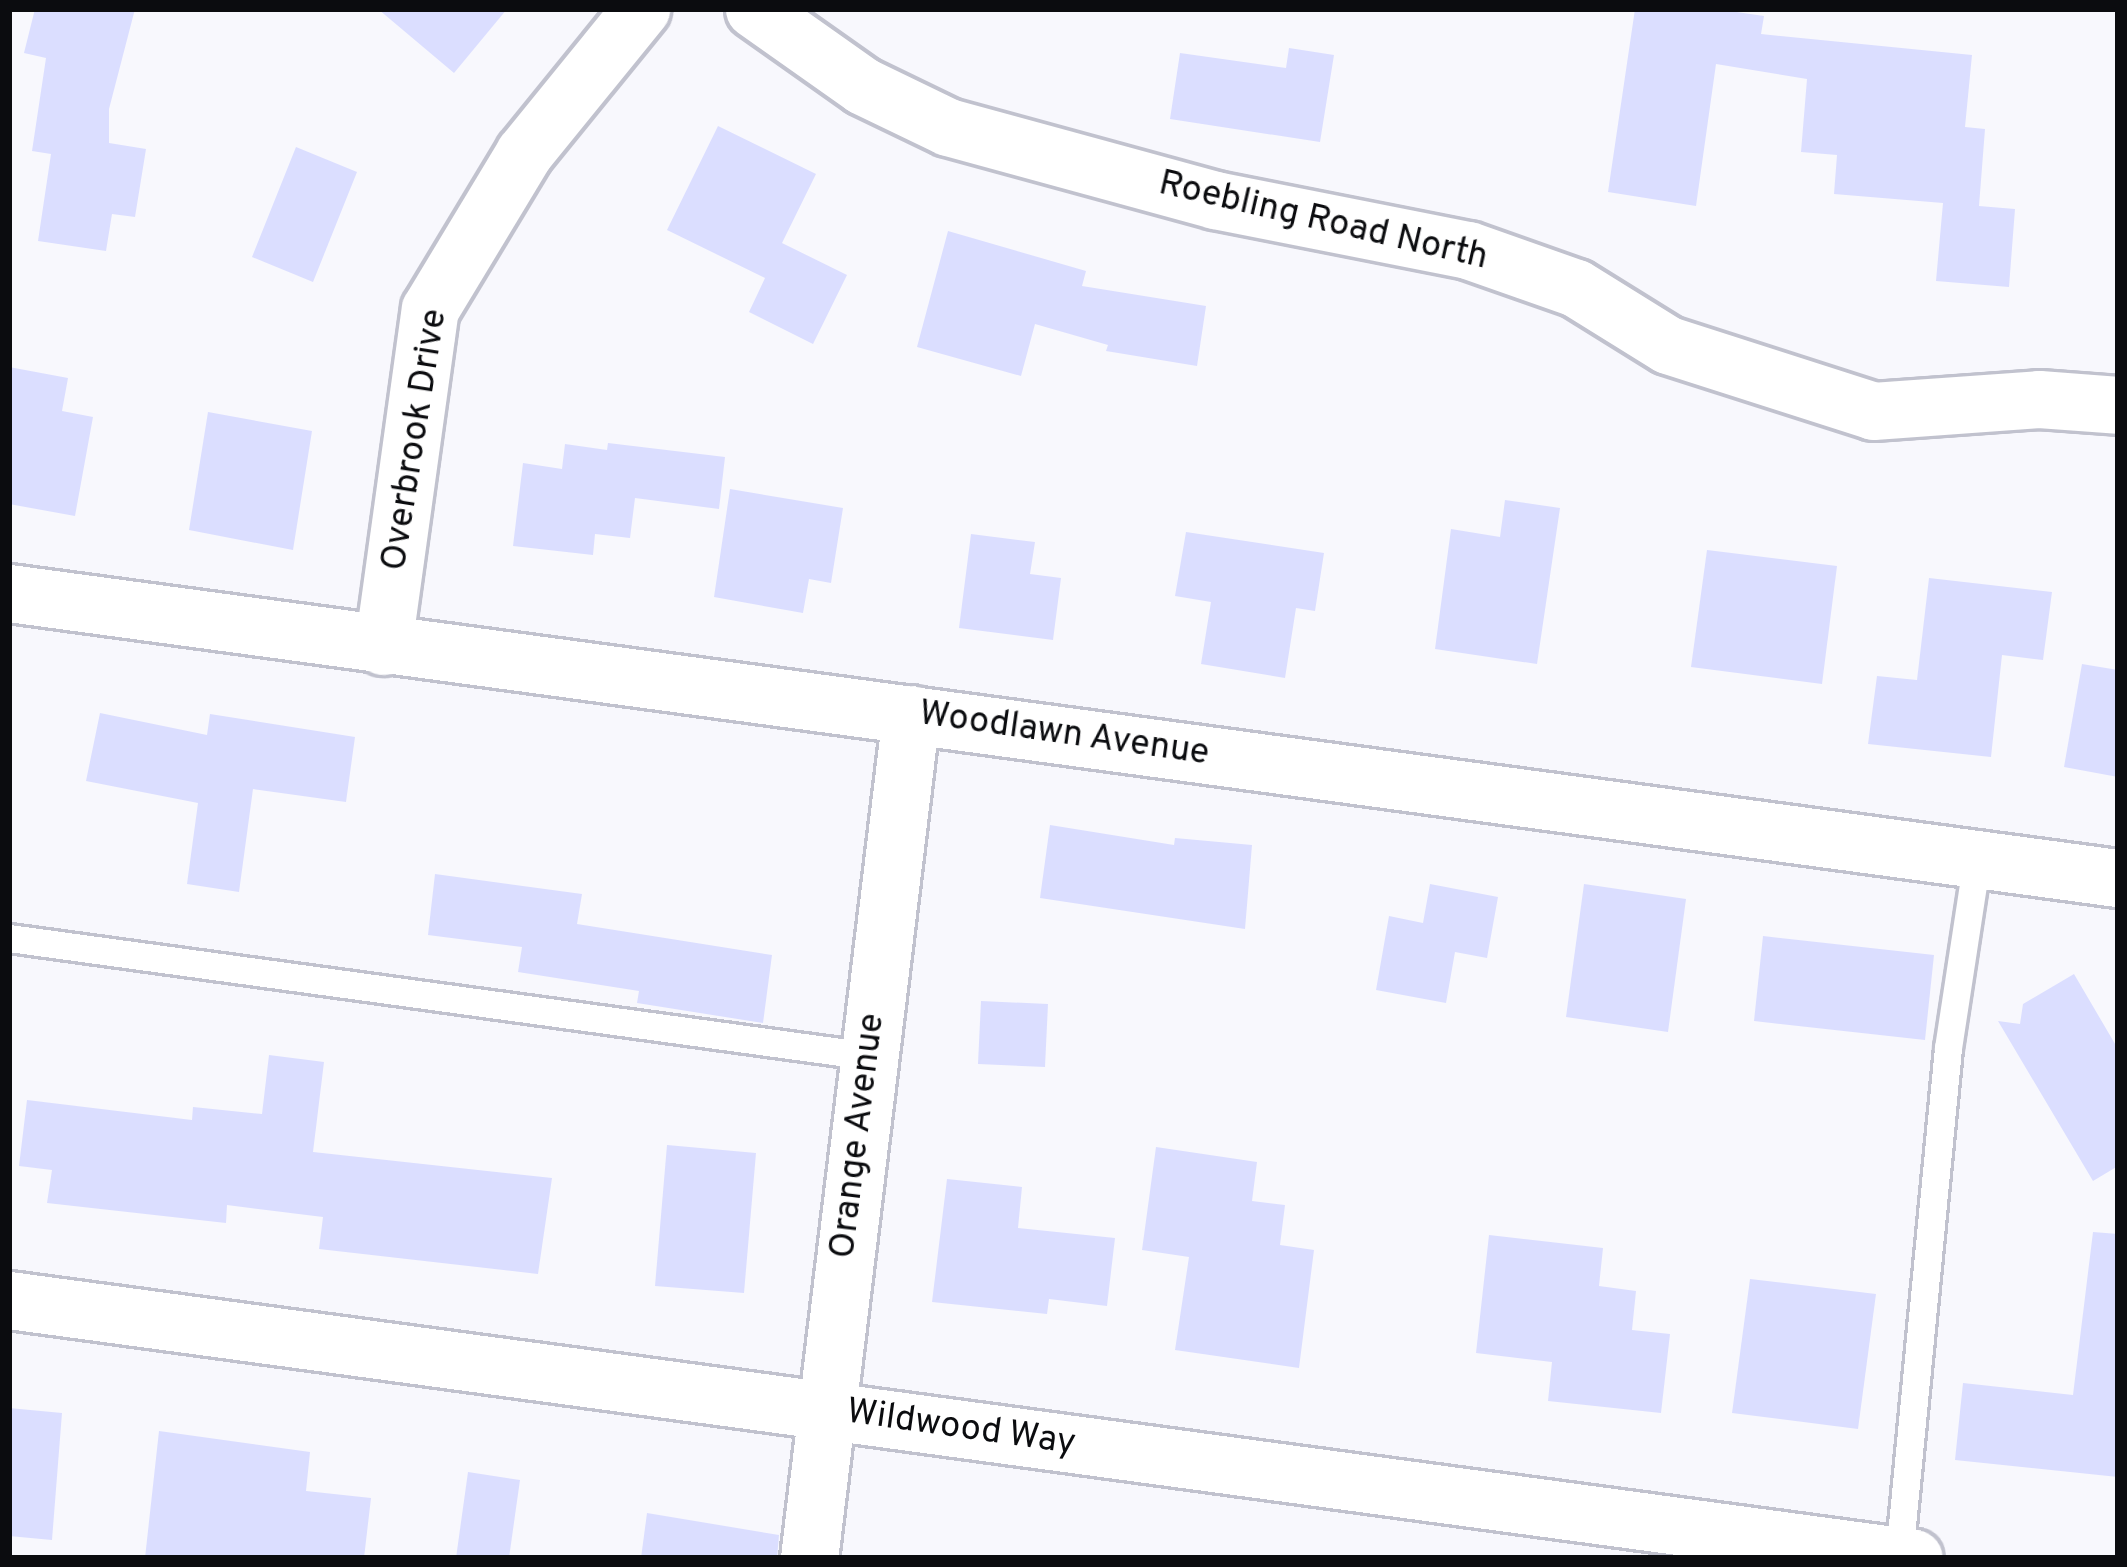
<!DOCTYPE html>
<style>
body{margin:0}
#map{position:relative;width:2127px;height:1567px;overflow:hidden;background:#f8f8fd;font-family:Overpass,sans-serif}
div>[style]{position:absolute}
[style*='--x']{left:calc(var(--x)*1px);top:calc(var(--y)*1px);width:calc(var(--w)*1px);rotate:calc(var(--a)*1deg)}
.building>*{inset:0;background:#dbdeff}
.roads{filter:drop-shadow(3px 0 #c1c2ce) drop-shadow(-3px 0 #c1c2ce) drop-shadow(0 3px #c1c2ce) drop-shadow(0 -3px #c1c2ce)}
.service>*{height:27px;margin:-13.5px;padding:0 13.5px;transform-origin:13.5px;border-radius:13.5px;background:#fff}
.minor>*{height:57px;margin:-28.5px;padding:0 28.5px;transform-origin:28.5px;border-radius:28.5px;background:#fff}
span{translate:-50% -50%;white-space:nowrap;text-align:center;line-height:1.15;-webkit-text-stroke:12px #fff;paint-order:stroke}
.street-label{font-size:36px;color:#0b0c0f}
.frame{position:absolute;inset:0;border:12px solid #0b0c0f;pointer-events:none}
</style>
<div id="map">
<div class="building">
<div style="clip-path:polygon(35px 9px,135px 9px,109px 109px,109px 143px,146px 149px,135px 217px,112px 214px,106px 251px,38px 241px,51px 154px,32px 151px,46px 58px,24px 53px)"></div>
<div style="clip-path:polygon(378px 9px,507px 9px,454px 73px)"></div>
<div style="clip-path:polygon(1635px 9px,1716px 9px,1764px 16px,1761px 34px,1972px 55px,1965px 127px,1985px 129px,1979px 206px,2015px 209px,2009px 287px,1936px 281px,1943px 203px,1834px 194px,1837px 155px,1801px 152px,1807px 79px,1716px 64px,1696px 206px,1608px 192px)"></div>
<div style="clip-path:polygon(1289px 48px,1334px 55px,1320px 142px,1170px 119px,1180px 53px,1286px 68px)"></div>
<div style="clip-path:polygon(718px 126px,816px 174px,782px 243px,847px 275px,813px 344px,749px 312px,765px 278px,667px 230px)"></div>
<div style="clip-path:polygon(296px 147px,357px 172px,313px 282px,252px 257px)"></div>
<div style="clip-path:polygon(948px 231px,1086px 271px,1082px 286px,1206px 306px,1197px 366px,1106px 351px,1108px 345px,1035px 324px,1021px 376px,917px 347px)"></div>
<div style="clip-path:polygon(9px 367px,68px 378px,62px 411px,93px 417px,75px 516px,9px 504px)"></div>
<div style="clip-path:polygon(208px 412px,312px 431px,293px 550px,189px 530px)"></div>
<div style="clip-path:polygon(608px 443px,725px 457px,719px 509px,635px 498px,630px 538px,595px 534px,593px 555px,513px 546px,523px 463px,562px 469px,565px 444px,607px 450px)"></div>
<div style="clip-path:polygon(730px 489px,843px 508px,831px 583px,809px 579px,803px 613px,714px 597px)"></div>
<div style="clip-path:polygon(1505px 500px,1560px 508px,1537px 664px,1435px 649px,1451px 529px,1500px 537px)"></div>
<div style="clip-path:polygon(1186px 532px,1324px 553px,1315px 611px,1296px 608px,1285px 678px,1201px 664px,1211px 602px,1175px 596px)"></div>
<div style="clip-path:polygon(971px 534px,1035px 542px,1030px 574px,1061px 578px,1053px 640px,959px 628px)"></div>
<div style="clip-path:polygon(1707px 550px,1837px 566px,1822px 684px,1691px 667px)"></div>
<div style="clip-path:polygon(1929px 578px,2052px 592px,2043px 660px,2002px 655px,1991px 757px,1868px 744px,1877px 676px,1917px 680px)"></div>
<div style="clip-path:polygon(2082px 664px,2118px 670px,2118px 777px,2064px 767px)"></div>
<div style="clip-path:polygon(100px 713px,207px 735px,210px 714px,355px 737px,346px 802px,253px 789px,239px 892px,187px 884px,198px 803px,86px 781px)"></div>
<div style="clip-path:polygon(1050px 825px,1174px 845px,1175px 838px,1252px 845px,1245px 929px,1040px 898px)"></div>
<div style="clip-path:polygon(435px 874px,582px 894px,577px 924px,772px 955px,763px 1023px,637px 1003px,639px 991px,518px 972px,522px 947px,428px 935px)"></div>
<div style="clip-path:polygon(1430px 884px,1498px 897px,1487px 958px,1455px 952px,1446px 1003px,1376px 990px,1389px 916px,1423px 923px)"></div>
<div style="clip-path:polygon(1584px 884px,1686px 899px,1668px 1032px,1566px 1017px)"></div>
<div style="clip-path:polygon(1763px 936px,1934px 955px,1925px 1040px,1754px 1021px)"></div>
<div style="clip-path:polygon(2074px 974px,2118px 1049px,2118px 1166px,2093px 1181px,1998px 1021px,2020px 1024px,2023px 1004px)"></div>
<div style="clip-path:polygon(981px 1001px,1048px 1004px,1045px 1067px,978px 1064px)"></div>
<div style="clip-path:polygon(269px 1055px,324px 1062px,313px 1152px,552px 1178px,538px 1274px,319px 1249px,323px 1217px,227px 1205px,226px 1223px,47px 1203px,52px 1170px,19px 1166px,27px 1100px,192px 1120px,193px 1107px,262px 1114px)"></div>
<div style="clip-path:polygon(667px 1145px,756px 1153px,744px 1293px,655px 1286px)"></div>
<div style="clip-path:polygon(1156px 1147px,1257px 1162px,1252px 1201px,1285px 1205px,1280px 1245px,1314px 1250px,1299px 1368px,1175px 1350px,1189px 1257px,1142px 1250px)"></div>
<div style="clip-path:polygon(947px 1179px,1022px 1187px,1018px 1228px,1115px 1238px,1107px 1306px,1049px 1299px,1047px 1314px,932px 1302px)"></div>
<div style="clip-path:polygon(2093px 1232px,2118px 1234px,2118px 1477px,1955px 1460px,1963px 1383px,2073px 1395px)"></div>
<div style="clip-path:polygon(1489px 1235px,1603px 1248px,1599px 1286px,1636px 1291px,1632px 1330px,1670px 1334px,1661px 1413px,1548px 1401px,1552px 1362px,1476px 1353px)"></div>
<div style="clip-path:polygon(1750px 1279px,1876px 1294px,1858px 1429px,1732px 1413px)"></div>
<div style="clip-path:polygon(9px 1408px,62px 1413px,52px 1540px,9px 1536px)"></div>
<div style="clip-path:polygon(159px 1431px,310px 1452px,306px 1491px,371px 1498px,364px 1558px,145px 1558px)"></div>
<div style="clip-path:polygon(468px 1472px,520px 1480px,509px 1558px,456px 1558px)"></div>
<div style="clip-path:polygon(647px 1513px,779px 1535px,777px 1558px,641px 1558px)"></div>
</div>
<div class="roads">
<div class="service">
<div style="--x:9;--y:938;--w:868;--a:7.81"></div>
<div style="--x:1899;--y:1556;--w:510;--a:-84.49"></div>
<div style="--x:1948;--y:1048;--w:191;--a:-81.3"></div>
</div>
<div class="minor">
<div style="--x:754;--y:9;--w:133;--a:35.2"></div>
<div style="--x:863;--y:86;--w:94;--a:25.8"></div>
<div style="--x:948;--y:127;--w:277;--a:15.3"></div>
<div style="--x:1215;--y:200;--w:258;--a:11.2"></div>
<div style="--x:1468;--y:250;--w:114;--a:19.4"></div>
<div style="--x:1576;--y:288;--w:108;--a:31.8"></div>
<div style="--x:1668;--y:345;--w:215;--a:17.8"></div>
<div style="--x:1873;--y:411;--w:166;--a:-4.1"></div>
<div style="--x:2039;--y:399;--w:79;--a:4.3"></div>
<div style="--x:9;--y:593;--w:2128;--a:7.7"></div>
<div style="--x:383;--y:646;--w:340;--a:-82.1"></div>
<div style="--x:430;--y:309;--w:182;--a:-58.9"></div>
<div style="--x:524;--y:153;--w:186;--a:-50.9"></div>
<div style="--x:9;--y:1300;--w:1922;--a:7.71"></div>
<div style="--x:809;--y:1558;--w:850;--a:-83.11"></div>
</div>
</div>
<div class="street-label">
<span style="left:1323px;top:222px;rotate:13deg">Roebling Road North</span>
<span style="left:416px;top:440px;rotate:-81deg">Overbrook Drive</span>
<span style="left:1064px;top:735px;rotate:8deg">Woodlawn Avenue</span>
<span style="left:859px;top:1136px;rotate:-83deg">Orange Avenue</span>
<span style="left:961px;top:1429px;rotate:8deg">Wildwood Way</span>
</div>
<div class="frame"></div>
</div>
